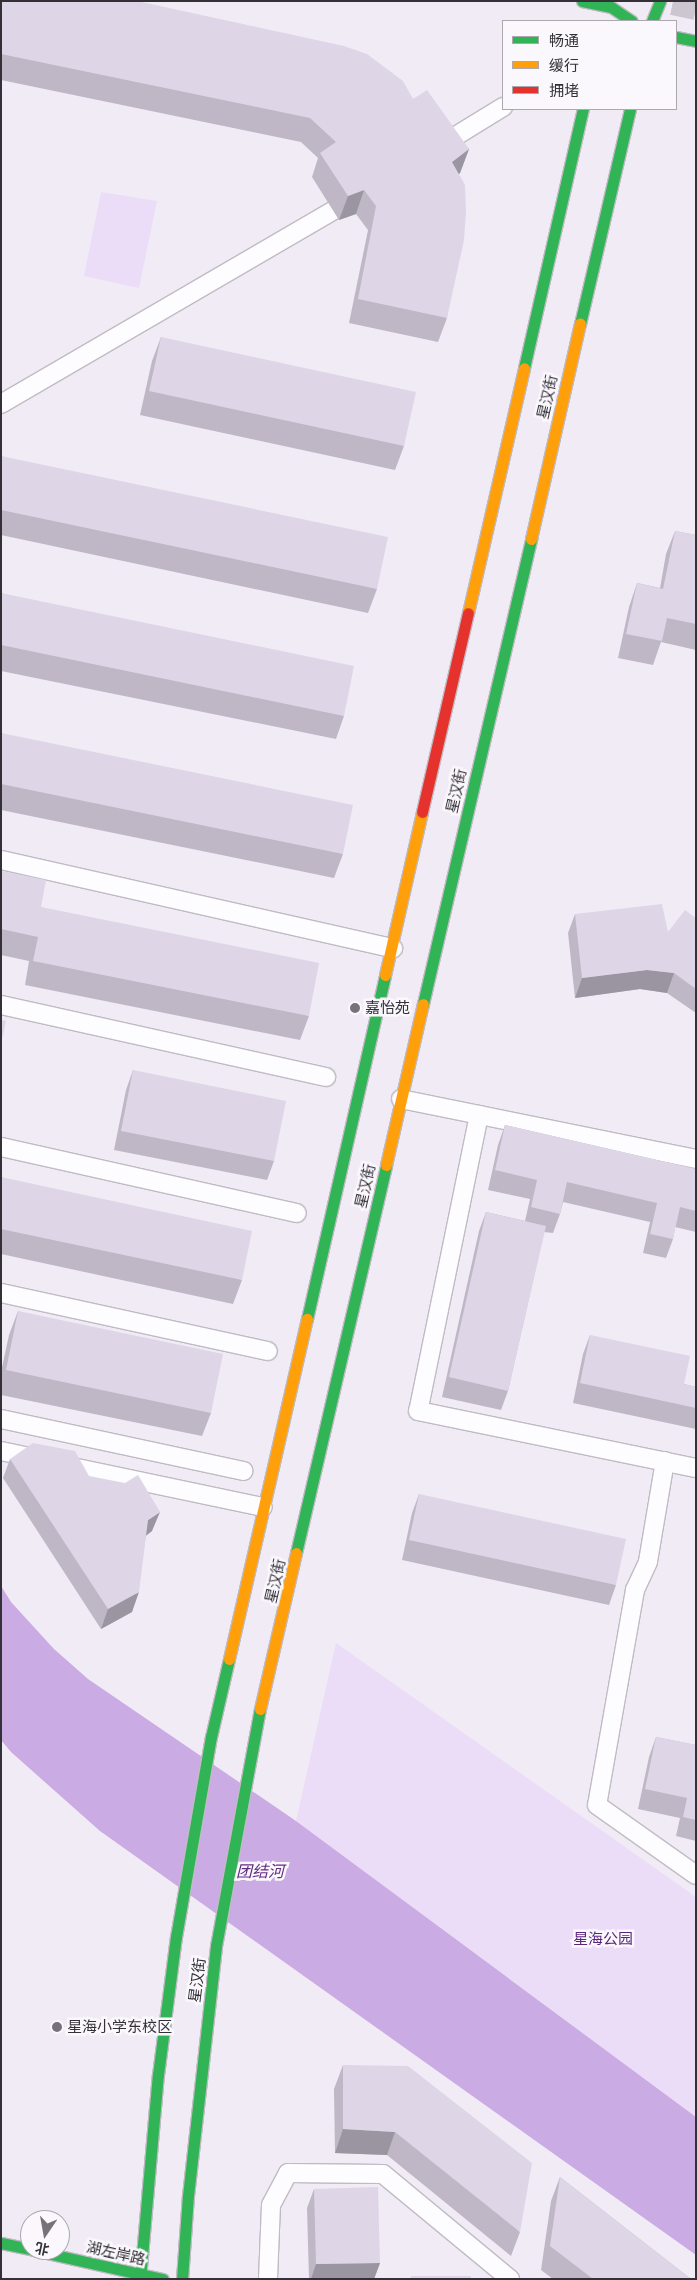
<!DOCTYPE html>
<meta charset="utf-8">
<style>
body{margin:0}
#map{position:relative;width:697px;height:2280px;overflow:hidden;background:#f1ebf6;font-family:"Exo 2","Noto Sans SC",sans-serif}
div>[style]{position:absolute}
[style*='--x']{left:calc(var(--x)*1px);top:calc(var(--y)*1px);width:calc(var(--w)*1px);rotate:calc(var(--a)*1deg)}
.green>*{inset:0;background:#ebddf7}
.water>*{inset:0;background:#cbabe3}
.primary-tunnel>*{height:28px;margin-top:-14px;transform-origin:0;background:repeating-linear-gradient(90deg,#cbc6d0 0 28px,transparent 0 42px)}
.roads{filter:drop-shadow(1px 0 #c0bbc3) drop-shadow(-1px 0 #c0bbc3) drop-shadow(0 1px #c0bbc3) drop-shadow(0 -1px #c0bbc3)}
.lane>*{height:18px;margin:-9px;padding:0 9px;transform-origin:9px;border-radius:9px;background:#fdfcfe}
.fast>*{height:11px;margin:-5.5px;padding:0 5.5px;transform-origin:5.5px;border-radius:5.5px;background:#30b455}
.slow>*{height:11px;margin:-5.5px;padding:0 5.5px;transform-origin:5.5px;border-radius:5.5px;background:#ff9f0a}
.jam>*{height:11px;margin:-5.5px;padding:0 5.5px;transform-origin:5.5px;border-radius:5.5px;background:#e5322d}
.wall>*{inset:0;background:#bfb7c6}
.shaded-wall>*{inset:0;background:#9b95a1}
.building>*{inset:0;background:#ded5e6}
.dots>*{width:14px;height:14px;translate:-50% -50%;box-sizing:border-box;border:2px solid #faf8fc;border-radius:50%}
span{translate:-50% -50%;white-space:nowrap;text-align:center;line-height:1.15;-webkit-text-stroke:5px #faf8fc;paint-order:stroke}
.street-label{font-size:15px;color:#343038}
.poi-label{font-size:15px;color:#343038}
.left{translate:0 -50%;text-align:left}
.park-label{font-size:15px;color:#5c257d}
.water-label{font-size:16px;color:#622c84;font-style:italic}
.frame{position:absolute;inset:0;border:2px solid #343038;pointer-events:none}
.legend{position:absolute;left:502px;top:20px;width:175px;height:90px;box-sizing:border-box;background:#faf8fc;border:1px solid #aba8ae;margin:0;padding:6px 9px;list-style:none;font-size:15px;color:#343038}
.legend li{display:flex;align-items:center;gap:10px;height:25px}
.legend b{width:25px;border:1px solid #aba8ae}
.north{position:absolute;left:20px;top:2210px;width:50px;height:50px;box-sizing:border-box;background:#faf8fc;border:1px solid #aba8ae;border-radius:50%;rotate:192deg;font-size:14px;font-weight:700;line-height:20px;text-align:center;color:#343038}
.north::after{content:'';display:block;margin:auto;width:18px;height:22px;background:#76717a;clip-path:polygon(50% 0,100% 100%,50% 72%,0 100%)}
</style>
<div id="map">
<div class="green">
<div style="clip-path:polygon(101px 192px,157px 201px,139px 288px,84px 276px)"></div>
<div style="clip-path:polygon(336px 1643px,696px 1897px,696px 2117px,296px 1821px)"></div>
</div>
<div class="water">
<div style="clip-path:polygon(1px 1586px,11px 1602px,54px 1649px,88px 1679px,296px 1821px,696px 2117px,696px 2255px,100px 1831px,11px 1752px,1px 1740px)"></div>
</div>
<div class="primary-tunnel">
<div style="--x:673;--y:1;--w:24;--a:12"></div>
</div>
<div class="roads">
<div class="lane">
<div style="--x:441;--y:145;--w:73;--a:-31.5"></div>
<div style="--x:1;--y:404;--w:384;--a:-30.2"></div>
<div style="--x:1;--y:860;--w:402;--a:12.7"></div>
<div style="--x:1;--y:1005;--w:333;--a:12.5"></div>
<div style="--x:401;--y:1099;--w:301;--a:11.5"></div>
<div style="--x:479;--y:1115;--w:302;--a:101.6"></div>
<div style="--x:418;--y:1411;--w:284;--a:11.6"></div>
<div style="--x:1;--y:1147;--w:303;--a:12.6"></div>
<div style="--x:1;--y:1293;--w:273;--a:12.3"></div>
<div style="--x:1;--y:1419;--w:248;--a:12.1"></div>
<div style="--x:1;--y:1451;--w:38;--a:12"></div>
<div style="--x:665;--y:1461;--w:102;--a:99.6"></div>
<div style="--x:648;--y:1562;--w:31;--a:115"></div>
<div style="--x:635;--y:1590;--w:218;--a:100"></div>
<div style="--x:597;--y:1805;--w:121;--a:35.3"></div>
<div style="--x:63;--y:1465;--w:204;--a:11.9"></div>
<div style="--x:268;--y:2279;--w:74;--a:-87.7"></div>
<div style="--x:271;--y:2205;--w:36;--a:-62"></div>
<div style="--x:288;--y:2173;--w:95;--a:0.6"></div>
<div style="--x:383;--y:2174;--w:165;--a:39.6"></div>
</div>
<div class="fast">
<div style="--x:582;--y:1;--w:30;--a:12"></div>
<div style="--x:611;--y:7;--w:25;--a:34"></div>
<div style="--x:652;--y:21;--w:22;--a:-68"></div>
<div style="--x:676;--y:37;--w:20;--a:11"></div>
<div style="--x:580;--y:324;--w:221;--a:-76.9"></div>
<div style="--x:524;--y:368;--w:266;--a:-77.2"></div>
<div style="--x:423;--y:1004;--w:477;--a:-76.9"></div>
<div style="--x:307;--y:1319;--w:353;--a:-77.2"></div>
<div style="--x:296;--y:1553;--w:398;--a:-76.9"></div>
<div style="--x:1;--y:2243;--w:30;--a:12"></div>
<div style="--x:33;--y:2250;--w:133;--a:12.6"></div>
<div style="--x:140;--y:2279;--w:205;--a:-85"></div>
<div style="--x:158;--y:2075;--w:139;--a:-82.6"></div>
<div style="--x:176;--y:1937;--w:203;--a:-80.1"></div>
<div style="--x:211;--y:1737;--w:80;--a:-77"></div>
<div style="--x:182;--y:2279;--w:83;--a:-85.9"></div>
<div style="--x:188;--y:2196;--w:252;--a:-83.6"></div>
<div style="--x:216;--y:1946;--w:241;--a:-79.5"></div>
</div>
<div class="slow">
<div style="--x:531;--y:539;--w:221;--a:-77.2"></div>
<div style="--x:468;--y:613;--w:251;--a:-77.1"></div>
<div style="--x:385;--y:975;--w:167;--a:-77.2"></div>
<div style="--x:386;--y:1165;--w:165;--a:-77.1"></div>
<div style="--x:229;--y:1659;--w:349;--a:-77.1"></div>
<div style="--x:260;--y:1709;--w:160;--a:-77"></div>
</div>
<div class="jam">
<div style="--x:422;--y:812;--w:204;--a:-77"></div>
</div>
</div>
<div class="wall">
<div style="clip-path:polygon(1px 1px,413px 99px,469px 149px,460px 173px,459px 174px,447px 318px,438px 342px,349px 323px,368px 230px,356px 214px,339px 220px,312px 177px,318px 158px,301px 142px,1px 80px)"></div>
<div style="clip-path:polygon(161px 337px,404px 446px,395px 470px,140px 415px,152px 361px)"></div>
<div style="clip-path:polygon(1px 456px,377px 589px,368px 613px,1px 535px)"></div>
<div style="clip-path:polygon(675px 531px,696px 535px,696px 650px,661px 642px,653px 665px,618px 658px,629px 607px,637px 583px,660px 588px,666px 554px)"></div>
<div style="clip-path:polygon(1px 593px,344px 716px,336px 739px,1px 671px)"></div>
<div style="clip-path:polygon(1px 733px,343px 854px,334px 878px,1px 810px)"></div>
<div style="clip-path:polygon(1px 871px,41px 907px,309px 1016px,300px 1040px,25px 985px,29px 961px,1px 955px)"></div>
<div style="clip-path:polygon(575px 914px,668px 932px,696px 918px,696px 1013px,667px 993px,640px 989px,575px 998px,568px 933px)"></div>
<div style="clip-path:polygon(133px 1070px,274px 1161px,267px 1180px,114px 1150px,126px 1090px)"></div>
<div style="clip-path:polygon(505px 1125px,696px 1169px,696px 1232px,675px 1227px,673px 1239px,666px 1258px,643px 1253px,650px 1222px,563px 1202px,560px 1214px,553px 1233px,544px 1232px,508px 1391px,501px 1410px,442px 1397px,479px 1231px,486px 1212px,525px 1221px,530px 1199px,488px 1190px,498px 1145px)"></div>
<div style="clip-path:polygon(1px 1177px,242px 1280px,233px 1304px,1px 1254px)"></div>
<div style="clip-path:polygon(18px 1311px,211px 1413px,202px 1436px,1px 1395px,1px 1372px,9px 1335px)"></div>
<div style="clip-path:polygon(590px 1335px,684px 1384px,696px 1387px,696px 1429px,573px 1403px,583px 1354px)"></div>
<div style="clip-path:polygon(10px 1459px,89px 1476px,152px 1531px,146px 1536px,132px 1612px,101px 1629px,3px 1478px)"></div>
<div style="clip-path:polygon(419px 1494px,616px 1585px,609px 1605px,402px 1560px,412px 1513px)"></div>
<div style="clip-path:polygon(656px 1737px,696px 1745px,696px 1841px,676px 1836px,680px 1818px,638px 1809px,649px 1757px)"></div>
<div style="clip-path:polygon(343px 2065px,520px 2232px,511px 2256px,387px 2155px,335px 2153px,334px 2089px)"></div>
<div style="clip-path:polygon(560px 2177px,691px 2279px,553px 2279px,541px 2270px,551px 2201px)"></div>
<div style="clip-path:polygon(314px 2189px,380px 2263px,374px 2279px,309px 2279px,307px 2208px)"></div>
</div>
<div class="shaded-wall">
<div style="clip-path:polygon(469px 149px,460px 173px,444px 186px,452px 162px)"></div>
<div style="clip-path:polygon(364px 190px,356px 214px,339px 220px,348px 196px)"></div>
<div style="clip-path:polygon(647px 970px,674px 973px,667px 993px,640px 989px,575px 998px,582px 978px)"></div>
<div style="clip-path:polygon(160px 1512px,152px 1531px,141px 1539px,148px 1520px)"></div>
<div style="clip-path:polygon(139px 1592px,132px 1612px,101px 1629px,108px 1609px)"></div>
<div style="clip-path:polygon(343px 2129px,395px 2132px,387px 2155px,335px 2153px)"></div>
<div style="clip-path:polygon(380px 2263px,374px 2279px,311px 2279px,316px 2264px)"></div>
</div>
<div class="building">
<div style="clip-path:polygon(1px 1px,137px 1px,344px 46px,367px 54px,403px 81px,413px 99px,427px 90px,469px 149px,452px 162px,465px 185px,466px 212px,464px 240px,447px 318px,358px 299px,376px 206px,364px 190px,348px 196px,320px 153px,336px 142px,310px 118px,1px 54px)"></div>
<div style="clip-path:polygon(161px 337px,416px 392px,404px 446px,149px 391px)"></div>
<div style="clip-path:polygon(1px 456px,388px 537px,377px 589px,1px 510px)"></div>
<div style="clip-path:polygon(675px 531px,696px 535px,696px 624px,667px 618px,662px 641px,626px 634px,637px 583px,663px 589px)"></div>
<div style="clip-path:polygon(1px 593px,354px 666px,344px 716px,1px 645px)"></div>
<div style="clip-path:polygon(1px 733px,353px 805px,343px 854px,1px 784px)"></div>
<div style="clip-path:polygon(1px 871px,46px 880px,41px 907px,319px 963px,309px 1016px,33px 961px,38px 937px,1px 929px)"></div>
<div style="clip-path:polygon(662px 904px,668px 932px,685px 910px,696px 918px,696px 989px,674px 973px,647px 970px,582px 978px,575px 914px)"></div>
<div style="clip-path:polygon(1px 1020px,6px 1021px,1px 1044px)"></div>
<div style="clip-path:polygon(133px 1070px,286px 1101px,274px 1161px,121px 1131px)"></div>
<div style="clip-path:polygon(505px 1125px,696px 1169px,696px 1211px,680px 1207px,673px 1239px,650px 1234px,657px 1203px,567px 1182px,560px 1214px,531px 1207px,537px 1180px,495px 1170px)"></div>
<div style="clip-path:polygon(1px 1177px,252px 1231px,242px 1280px,1px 1229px)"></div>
<div style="clip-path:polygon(486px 1212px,546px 1226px,508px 1391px,449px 1377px)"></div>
<div style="clip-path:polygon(18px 1311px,223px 1354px,211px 1413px,6px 1370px)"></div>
<div style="clip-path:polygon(590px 1335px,690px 1356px,684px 1384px,696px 1387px,696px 1408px,580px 1383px)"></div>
<div style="clip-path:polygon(33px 1443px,75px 1451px,89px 1476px,125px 1483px,138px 1475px,160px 1512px,148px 1520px,139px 1592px,108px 1609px,10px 1459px)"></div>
<div style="clip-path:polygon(419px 1494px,626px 1539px,616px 1585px,409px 1540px)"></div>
<div style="clip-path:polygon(656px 1737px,696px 1745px,696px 1820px,683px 1817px,687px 1798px,645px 1789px)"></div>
<div style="clip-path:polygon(343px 2065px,408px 2066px,532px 2163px,520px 2232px,395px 2132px,343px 2129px)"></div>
<div style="clip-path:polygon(560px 2177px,691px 2279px,593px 2279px,550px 2246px)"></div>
<div style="clip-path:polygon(378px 2187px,380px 2263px,316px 2264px,314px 2189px)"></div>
<div style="clip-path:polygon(411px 2276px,471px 2276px,471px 2279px,411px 2279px)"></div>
</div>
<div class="dots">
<div style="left:355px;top:1008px;background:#76717a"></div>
<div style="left:57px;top:2027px;background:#76717a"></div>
</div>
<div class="street-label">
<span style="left:547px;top:397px;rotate:-77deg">星汉街</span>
<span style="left:456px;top:791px;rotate:-77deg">星汉街</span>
<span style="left:365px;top:1186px;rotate:-77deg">星汉街</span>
<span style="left:275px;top:1581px;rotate:-77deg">星汉街</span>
<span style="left:197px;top:1980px;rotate:-83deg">星汉街</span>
<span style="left:116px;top:2253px;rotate:13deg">湖左岸路</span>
</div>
<div class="poi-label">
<span class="left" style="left:365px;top:1008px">嘉怡苑</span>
<span class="left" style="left:67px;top:2027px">星海小学东校区</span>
</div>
<div class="park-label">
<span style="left:603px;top:1939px">星海公园</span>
</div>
<div class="water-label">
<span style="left:260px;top:1871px">团结河</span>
</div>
<div class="frame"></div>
<ul class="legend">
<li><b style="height:6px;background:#30b455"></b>畅通</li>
<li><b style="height:6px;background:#ff9f0a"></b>缓行</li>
<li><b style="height:6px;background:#e5322d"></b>拥堵</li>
</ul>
<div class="north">北</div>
</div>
